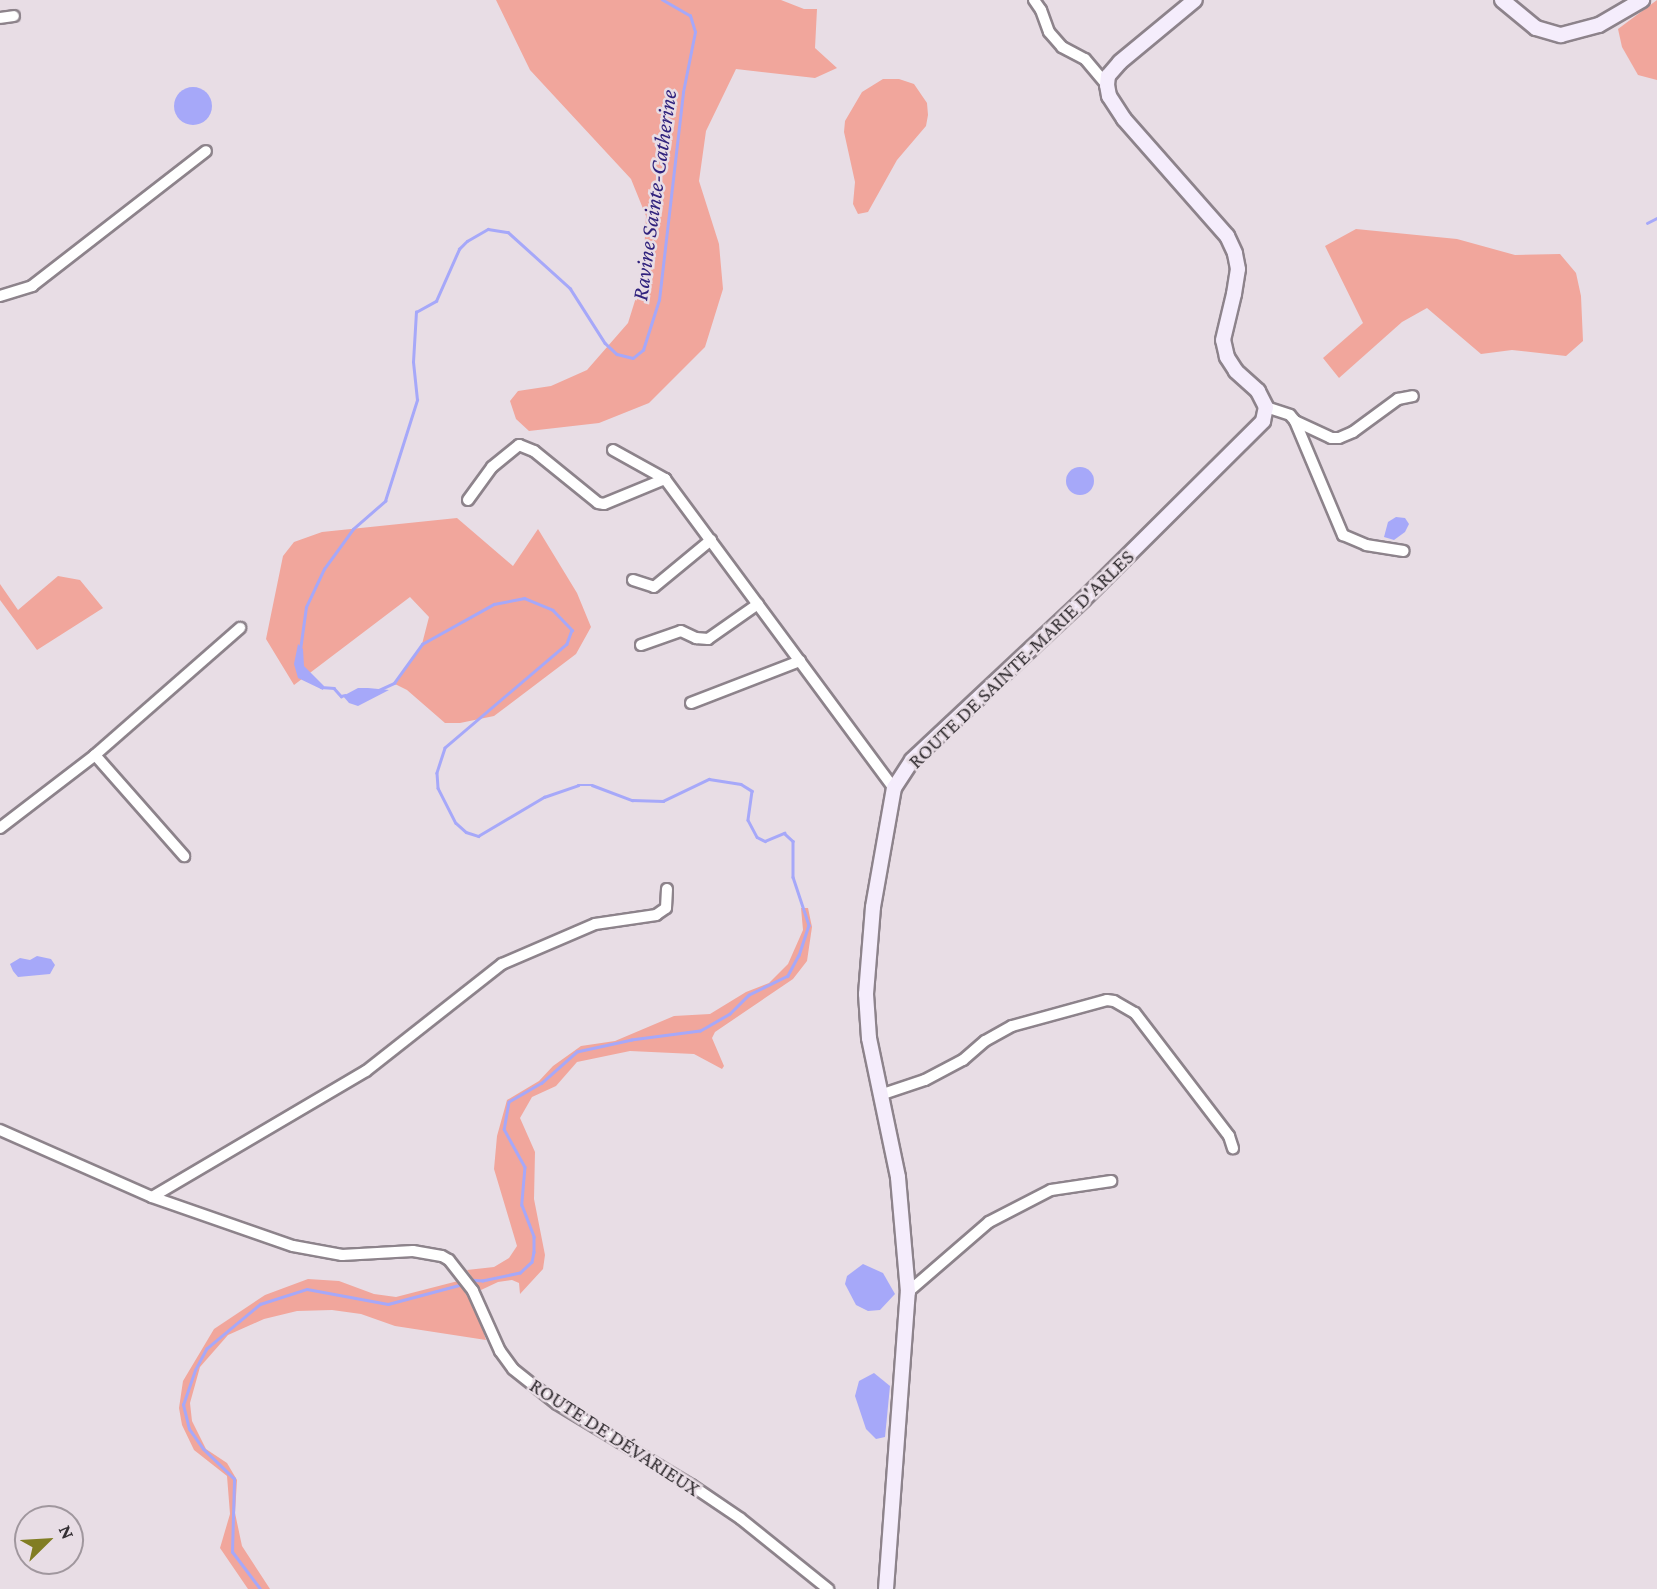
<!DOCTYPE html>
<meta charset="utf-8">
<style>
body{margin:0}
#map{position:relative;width:1657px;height:1589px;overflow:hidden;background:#e8dde5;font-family:"Crimson Pro",serif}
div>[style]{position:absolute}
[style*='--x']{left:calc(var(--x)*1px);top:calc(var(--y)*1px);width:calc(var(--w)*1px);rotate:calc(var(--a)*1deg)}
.green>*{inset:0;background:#f1a69c}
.water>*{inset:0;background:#a6a8f9}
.round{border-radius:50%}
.stream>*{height:2.5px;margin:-1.25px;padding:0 1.25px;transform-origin:1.25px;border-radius:1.25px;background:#a6a8f9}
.roads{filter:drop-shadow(2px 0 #8d838b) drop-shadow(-2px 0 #8d838b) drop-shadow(0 2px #8d838b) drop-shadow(0 -2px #8d838b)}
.minor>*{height:10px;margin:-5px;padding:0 5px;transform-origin:5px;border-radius:5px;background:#fff}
.secondary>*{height:14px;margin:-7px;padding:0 7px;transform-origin:7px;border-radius:7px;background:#f5edfc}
span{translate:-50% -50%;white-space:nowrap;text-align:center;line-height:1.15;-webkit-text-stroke:5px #e8dde5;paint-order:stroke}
.street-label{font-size:21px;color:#342f33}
.water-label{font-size:23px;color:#30227d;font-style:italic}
.north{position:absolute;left:14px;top:1505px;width:70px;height:70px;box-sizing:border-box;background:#e8dde5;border:2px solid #a0979e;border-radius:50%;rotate:66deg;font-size:19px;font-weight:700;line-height:28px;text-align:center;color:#342f33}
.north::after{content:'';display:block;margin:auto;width:24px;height:32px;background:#817d23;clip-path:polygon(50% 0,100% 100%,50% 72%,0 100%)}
</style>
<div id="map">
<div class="green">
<div style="clip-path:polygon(496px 0,781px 0,804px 9px,817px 9px,815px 48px,837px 68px,815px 78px,736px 69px,706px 131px,699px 181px,719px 244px,723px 289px,705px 347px,649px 403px,599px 423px,529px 431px,516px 419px,510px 401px,518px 391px,551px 386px,587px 370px,628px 323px,643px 275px,646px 216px,631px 179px,530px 70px)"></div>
<div style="clip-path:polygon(1657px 0,1657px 80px,1638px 75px,1622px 47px,1618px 29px)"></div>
<div style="clip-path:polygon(883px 79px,899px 79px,914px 84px,927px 103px,928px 115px,926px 126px,897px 160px,868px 212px,858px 214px,853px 204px,855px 182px,844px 132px,845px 121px,862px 92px)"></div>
<div style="clip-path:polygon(1356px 229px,1457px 239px,1515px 255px,1560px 254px,1576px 273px,1581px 296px,1583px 341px,1566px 356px,1512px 350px,1481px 354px,1427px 308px,1402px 322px,1339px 378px,1323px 358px,1363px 323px,1325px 246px)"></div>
<div style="clip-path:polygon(457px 518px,513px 566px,538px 529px,577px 593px,591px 627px,576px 654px,494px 716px,460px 723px,445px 723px,407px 690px,395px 684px,421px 648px,429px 617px,410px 597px,294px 685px,266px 639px,283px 556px,294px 542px,322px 532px)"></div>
<div style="clip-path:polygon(58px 576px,80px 580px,103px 608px,37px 650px,0 600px,0 584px,18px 610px)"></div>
<div style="clip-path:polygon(801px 908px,808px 908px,812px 927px,807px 961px,793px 979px,715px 1032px,712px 1038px,724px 1066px,722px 1069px,694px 1054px,630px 1051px,577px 1062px,556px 1086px,532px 1097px,520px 1118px,535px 1152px,534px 1199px,545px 1255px,543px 1269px,520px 1294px,519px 1283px,512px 1280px,498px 1282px,481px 1290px,467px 1270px,494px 1267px,509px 1258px,517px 1246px,494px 1169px,497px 1136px,507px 1100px,539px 1081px,553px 1066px,581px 1046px,615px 1041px,674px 1016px,710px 1014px,746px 992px,769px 983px,788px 964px,803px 930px)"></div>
<div style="clip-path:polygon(308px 1279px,339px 1281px,374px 1294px,396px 1297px,458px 1281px,478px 1314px,486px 1340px,395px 1326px,361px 1314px,332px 1310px,297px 1311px,264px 1319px,228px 1335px,200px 1367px,190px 1403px,192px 1421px,206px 1449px,227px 1463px,237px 1480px,235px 1513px,242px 1546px,270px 1589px,248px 1589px,220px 1548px,230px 1514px,227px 1476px,194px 1450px,182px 1425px,179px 1408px,183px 1381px,214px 1329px,265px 1295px)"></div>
</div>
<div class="water">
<div class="round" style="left:174px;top:87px;width:38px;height:38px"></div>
<div class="round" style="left:1066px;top:467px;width:28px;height:28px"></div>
<div style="clip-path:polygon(1396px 517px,1405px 518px,1409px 524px,1405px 532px,1394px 540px,1384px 537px,1388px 522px)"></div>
<div style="clip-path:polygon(298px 644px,303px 649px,304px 666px,324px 686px,323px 690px,298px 678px,294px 664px)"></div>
<div style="clip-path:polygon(358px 688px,368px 688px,389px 690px,358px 706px,349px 703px,343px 696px)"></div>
<div style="clip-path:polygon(37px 956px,51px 959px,55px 965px,50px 974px,18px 977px,13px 971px,10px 964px,20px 958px,30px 960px)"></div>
<div style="clip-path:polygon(863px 1264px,883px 1273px,895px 1294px,880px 1310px,868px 1311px,856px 1305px,845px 1284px,847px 1276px)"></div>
<div style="clip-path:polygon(874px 1373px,890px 1386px,885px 1437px,876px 1439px,866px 1429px,855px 1396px,859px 1381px)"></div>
</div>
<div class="stream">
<div style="--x:1647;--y:223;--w:11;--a:-27"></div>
<div style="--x:300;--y:650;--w:43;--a:-82.1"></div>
<div style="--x:306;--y:607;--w:42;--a:-64.7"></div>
<div style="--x:324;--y:569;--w:49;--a:-54.1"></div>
<div style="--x:353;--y:529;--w:43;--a:-41.2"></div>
<div style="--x:385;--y:501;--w:106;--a:-72.4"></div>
<div style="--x:417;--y:400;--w:38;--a:-96"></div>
<div style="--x:413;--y:362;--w:50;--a:-86.6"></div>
<div style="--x:416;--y:312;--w:23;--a:-29"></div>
<div style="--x:436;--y:301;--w:57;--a:-66.1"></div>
<div style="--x:459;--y:249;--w:11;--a:-45"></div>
<div style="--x:467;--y:241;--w:24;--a:-30"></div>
<div style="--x:488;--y:229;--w:20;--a:9"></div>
<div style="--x:508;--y:232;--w:84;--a:42.1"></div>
<div style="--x:570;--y:288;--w:65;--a:57.5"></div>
<div style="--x:605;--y:343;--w:16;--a:43"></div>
<div style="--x:617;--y:354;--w:16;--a:14"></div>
<div style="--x:633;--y:358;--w:13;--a:-39"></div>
<div style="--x:643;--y:350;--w:52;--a:-72.3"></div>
<div style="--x:659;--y:300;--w:209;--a:-83.4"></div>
<div style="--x:683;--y:92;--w:61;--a:-78.7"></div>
<div style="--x:695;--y:32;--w:17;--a:-107"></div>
<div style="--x:690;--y:16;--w:32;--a:-150"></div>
<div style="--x:321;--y:687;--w:13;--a:4"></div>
<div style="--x:334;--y:688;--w:11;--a:49"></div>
<div style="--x:341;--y:696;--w:4;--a:-14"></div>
<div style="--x:379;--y:690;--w:17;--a:-25"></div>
<div style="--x:394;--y:683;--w:48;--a:-54.3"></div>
<div style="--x:422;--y:644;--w:82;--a:-29.1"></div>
<div style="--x:494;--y:604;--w:31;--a:-11"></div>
<div style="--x:524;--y:598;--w:31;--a:22"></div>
<div style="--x:553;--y:610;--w:28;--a:46"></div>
<div style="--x:572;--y:630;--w:15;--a:110"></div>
<div style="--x:567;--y:644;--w:160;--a:139.6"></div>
<div style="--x:445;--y:748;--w:26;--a:108"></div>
<div style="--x:437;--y:773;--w:15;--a:86"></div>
<div style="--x:438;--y:788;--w:39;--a:63"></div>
<div style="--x:456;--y:823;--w:13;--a:42"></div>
<div style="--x:466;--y:832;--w:13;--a:18"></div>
<div style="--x:478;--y:836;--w:77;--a:-30.6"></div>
<div style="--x:544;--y:797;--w:36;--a:-19"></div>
<div style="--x:578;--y:785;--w:14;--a:0"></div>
<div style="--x:592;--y:785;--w:43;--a:20.6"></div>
<div style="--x:632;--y:800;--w:31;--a:2"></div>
<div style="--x:663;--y:801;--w:51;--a:-25.6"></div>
<div style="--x:709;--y:779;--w:32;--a:9"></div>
<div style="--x:741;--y:784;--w:13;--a:32"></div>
<div style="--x:752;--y:791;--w:29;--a:98"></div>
<div style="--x:748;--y:820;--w:19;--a:62"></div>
<div style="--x:757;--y:837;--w:9;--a:27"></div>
<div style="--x:765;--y:841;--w:21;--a:-23"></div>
<div style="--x:784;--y:833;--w:12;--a:42"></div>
<div style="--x:793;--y:841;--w:36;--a:90"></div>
<div style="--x:793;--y:877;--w:51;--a:71.6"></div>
<div style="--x:809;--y:925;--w:32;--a:108"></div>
<div style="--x:799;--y:955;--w:24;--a:118"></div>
<div style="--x:788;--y:976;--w:43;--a:154"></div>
<div style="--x:749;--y:995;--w:27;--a:135"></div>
<div style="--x:730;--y:1014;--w:34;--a:150"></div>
<div style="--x:700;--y:1031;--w:69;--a:172.5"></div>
<div style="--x:632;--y:1040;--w:56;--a:167.7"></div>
<div style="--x:577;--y:1052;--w:47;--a:138.5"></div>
<div style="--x:542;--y:1083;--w:38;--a:150"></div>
<div style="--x:509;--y:1102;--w:27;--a:100"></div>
<div style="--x:504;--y:1129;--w:43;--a:61.1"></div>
<div style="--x:525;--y:1167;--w:38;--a:95"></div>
<div style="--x:522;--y:1205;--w:34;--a:69"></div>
<div style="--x:534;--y:1237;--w:15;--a:90"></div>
<div style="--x:534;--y:1252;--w:10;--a:101"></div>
<div style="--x:532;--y:1262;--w:16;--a:137"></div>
<div style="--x:520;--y:1273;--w:38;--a:168"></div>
<div style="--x:483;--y:1281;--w:15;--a:-176"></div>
<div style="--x:260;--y:1589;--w:46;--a:-127.1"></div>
<div style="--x:232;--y:1552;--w:73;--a:-88.4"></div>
<div style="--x:234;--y:1479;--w:43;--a:-135.9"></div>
<div style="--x:203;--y:1449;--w:24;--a:-125"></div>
<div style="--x:189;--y:1429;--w:25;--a:-104"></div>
<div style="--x:183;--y:1405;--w:37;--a:-71"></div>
<div style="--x:195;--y:1370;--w:24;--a:-62"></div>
<div style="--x:206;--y:1349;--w:70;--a:-39.8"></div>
<div style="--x:260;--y:1304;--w:49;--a:-17.7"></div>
<div style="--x:307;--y:1289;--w:82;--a:10.5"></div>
<div style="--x:388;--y:1304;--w:78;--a:-14.9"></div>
</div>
<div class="roads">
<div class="minor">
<div style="--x:1034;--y:0;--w:12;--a:55"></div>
<div style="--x:1041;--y:10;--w:23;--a:70"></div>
<div style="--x:1049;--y:32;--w:20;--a:49"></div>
<div style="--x:1062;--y:47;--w:26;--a:28"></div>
<div style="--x:1085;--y:59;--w:34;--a:50"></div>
<div style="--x:0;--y:18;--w:14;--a:-8"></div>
<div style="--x:0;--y:296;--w:34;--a:-17"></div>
<div style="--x:32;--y:286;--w:220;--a:-37.8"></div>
<div style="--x:1266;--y:407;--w:25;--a:18"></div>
<div style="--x:1290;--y:415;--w:8;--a:50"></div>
<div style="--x:1295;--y:421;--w:124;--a:67.2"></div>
<div style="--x:1343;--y:535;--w:25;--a:23"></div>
<div style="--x:1366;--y:545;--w:38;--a:9"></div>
<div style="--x:1295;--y:421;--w:40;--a:25"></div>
<div style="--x:1331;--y:438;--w:8;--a:0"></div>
<div style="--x:1339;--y:438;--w:15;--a:-23"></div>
<div style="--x:1353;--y:432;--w:56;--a:-36.3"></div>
<div style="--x:1398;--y:399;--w:15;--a:-11"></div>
<div style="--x:613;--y:450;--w:60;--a:29.1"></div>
<div style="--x:665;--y:479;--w:385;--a:53.5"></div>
<div style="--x:468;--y:500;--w:41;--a:-54"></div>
<div style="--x:492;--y:467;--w:35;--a:-39"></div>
<div style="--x:519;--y:445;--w:16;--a:22"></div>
<div style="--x:534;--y:451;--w:82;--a:39.1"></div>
<div style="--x:598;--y:503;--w:6;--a:9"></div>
<div style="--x:604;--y:504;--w:66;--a:-22.3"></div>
<div style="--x:633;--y:580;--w:22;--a:18"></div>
<div style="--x:654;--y:587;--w:74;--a:-39.5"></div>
<div style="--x:641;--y:645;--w:42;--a:-19.3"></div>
<div style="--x:681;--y:631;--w:17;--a:25"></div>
<div style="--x:696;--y:638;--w:12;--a:5"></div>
<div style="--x:708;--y:639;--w:61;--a:-35"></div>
<div style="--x:691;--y:703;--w:117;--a:-21.1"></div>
<div style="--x:95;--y:755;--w:135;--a:48.6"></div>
<div style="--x:0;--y:828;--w:120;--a:-37.5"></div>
<div style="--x:95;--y:755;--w:193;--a:-41.2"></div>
<div style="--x:883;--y:1094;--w:44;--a:-18.4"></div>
<div style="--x:925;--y:1080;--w:43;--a:-27.8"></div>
<div style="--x:963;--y:1060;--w:29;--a:-41"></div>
<div style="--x:985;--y:1041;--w:31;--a:-29"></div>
<div style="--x:1012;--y:1026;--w:98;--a:-15.3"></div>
<div style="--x:1107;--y:1000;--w:7;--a:8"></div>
<div style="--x:1114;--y:1001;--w:24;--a:30"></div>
<div style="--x:1135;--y:1013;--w:155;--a:52.6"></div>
<div style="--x:1229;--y:1136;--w:13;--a:72"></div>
<div style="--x:0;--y:1130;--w:166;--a:23.8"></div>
<div style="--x:152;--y:1197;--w:149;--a:19.2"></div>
<div style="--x:293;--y:1246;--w:50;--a:10.4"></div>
<div style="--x:342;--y:1255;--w:71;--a:-3.2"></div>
<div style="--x:413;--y:1251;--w:29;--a:10"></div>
<div style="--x:442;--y:1256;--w:8;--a:30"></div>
<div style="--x:449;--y:1260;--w:39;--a:52"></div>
<div style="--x:473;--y:1291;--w:66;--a:65.8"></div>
<div style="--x:500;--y:1351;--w:22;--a:54"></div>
<div style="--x:513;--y:1369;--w:56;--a:38.5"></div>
<div style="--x:557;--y:1404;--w:157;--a:31.2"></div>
<div style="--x:691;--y:1485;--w:60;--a:34.2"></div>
<div style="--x:741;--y:1519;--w:112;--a:38.8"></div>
<div style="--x:152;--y:1197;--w:248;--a:-30.5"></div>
<div style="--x:366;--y:1071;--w:173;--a:-38.2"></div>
<div style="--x:502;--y:964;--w:101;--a:-23.3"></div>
<div style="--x:595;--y:924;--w:62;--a:-8.4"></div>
<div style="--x:656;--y:915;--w:12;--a:-35"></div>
<div style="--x:666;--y:908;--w:19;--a:-87"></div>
<div style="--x:908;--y:1292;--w:107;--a:-40.8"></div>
<div style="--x:989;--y:1222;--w:70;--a:-27.3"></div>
<div style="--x:1051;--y:1190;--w:61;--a:-8.5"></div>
</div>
<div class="secondary">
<div style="--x:1502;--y:0;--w:44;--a:39.5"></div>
<div style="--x:1536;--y:28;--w:26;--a:16"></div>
<div style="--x:1561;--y:35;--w:39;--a:-15"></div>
<div style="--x:1599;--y:25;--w:50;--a:-30.2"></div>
<div style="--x:886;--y:1589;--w:298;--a:-85.8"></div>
<div style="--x:908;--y:1292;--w:115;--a:-95"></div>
<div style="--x:898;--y:1177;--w:142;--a:-101.8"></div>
<div style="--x:869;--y:1038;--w:44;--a:-93.9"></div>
<div style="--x:866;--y:994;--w:87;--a:-85.4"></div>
<div style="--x:873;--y:907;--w:121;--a:-80"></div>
<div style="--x:894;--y:788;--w:33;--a:-57"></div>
<div style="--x:912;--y:760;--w:234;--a:-43.1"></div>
<div style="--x:1083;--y:600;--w:254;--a:-44.8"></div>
<div style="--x:1263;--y:421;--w:14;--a:-78"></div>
<div style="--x:1266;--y:407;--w:18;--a:-117"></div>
<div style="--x:1258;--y:391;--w:30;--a:-138"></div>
<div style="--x:1236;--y:371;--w:17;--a:-123"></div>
<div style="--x:1227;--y:357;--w:17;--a:-103"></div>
<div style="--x:1223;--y:340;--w:47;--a:-76.6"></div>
<div style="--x:1234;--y:294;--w:25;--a:-81"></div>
<div style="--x:1238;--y:269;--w:16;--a:-101"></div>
<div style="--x:1235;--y:253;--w:19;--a:-115"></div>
<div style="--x:1227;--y:236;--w:156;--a:-131.4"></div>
<div style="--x:1124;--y:119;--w:27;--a:-123"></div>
<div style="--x:1109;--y:96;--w:11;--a:-100"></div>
<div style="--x:1107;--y:85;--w:9;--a:-84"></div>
<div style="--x:1108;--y:76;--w:18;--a:-49"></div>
<div style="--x:1120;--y:62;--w:97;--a:-39.6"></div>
</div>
</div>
<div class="street-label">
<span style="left:1021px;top:659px;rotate:-44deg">ROUTE DE SAINTE-MARIE D'ARLES</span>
<span style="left:615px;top:1437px;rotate:33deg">ROUTE DE DÉVARIEUX</span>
</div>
<div class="water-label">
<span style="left:654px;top:195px;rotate:-82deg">Ravine Sainte-Catherine</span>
</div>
<div class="north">N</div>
</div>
